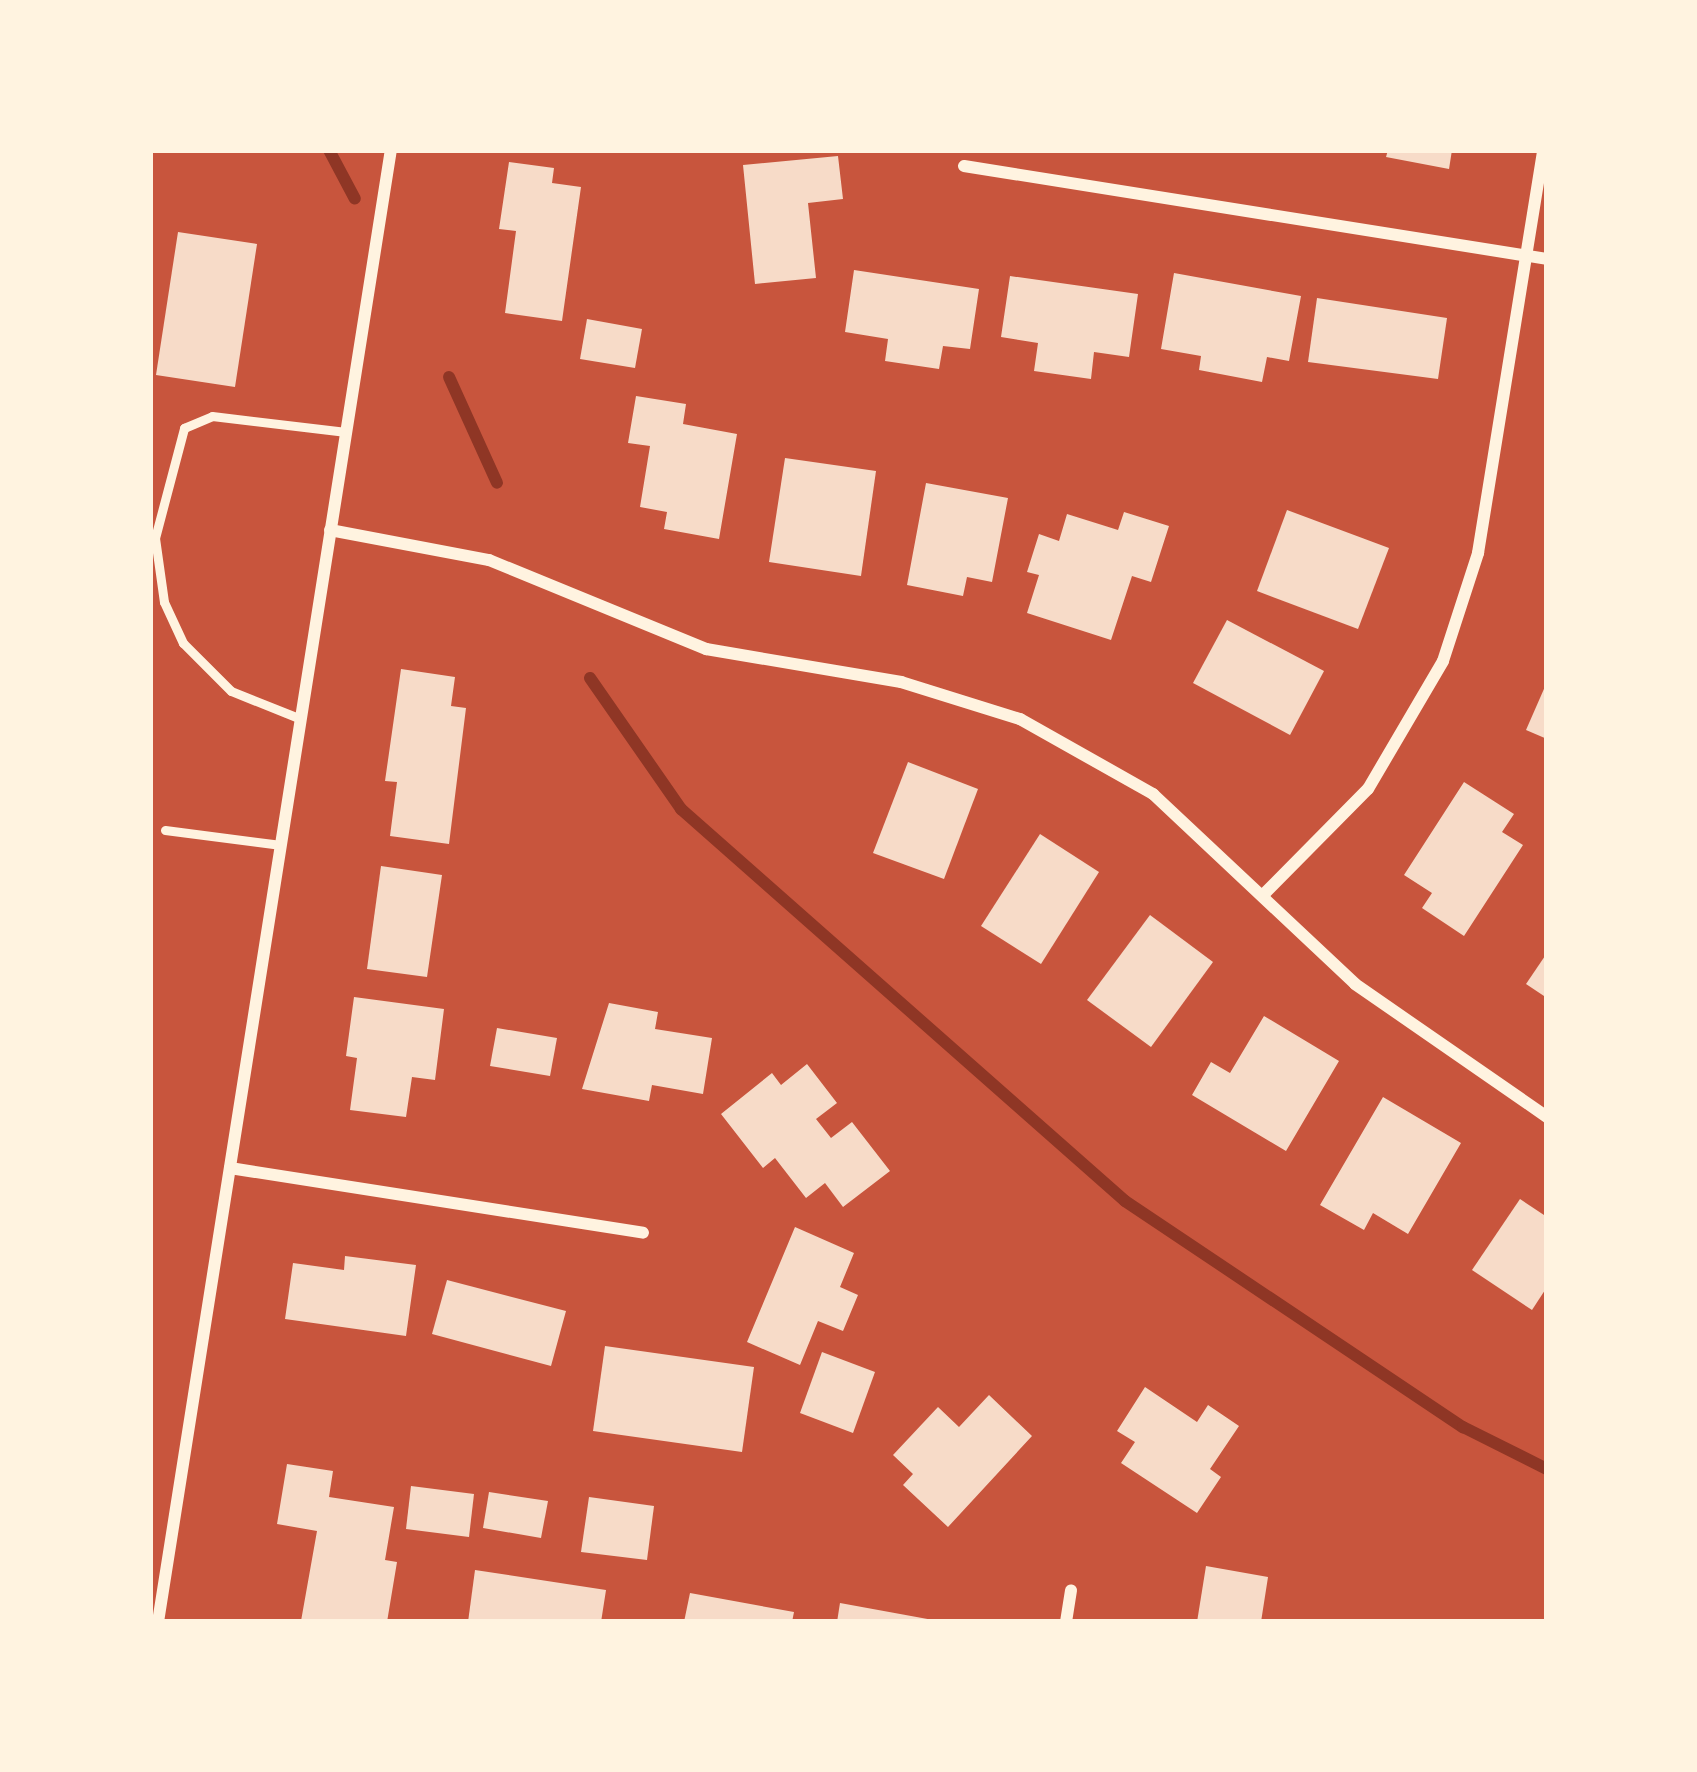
<!DOCTYPE html>
<style>
body{margin:0}
#map{position:relative;width:1697px;height:1772px;overflow:hidden;background:#c8553d;font-family:"Fira Sans",sans-serif}
div>[style]{position:absolute}
[style*='--x']{left:calc(var(--x)*1px);top:calc(var(--y)*1px);width:calc(var(--w)*1px);rotate:calc(var(--a)*1deg)}
.stream>*{height:12px;margin:-6px;padding:0 6px;transform-origin:6px;border-radius:6px;background:#8f3625}
.building>*{inset:0;background:#f7dbc8}
.service>*{height:9px;margin:-4.5px;padding:0 4.5px;transform-origin:4.5px;border-radius:4.5px;background:#fff3e0}
.minor>*{height:12px;margin:-6px;padding:0 6px;transform-origin:6px;border-radius:6px;background:#fff3e0}
span{translate:-50% -50%;white-space:nowrap;text-align:center;line-height:1.15;-webkit-text-stroke:12px #fff3e0;paint-order:stroke}
.frame{position:absolute;inset:0;border:153px solid #fff3e0;pointer-events:none}
</style>
<div id="map">
<div class="stream">
<div style="--x:329;--y:150;--w:55;--a:62"></div>
<div style="--x:449;--y:377;--w:116;--a:65.6"></div>
<div style="--x:590;--y:678;--w:160;--a:55.2"></div>
<div style="--x:681;--y:809;--w:592;--a:41.44"></div>
<div style="--x:1125;--y:1201;--w:407;--a:33.8"></div>
<div style="--x:1463;--y:1427;--w:94;--a:26.6"></div>
</div>
<div class="building">
<div style="clip-path:polygon(1388px 150px,1452px 150px,1449px 169px,1386px 157px)"></div>
<div style="clip-path:polygon(838px 156px,843px 199px,808px 203px,816px 278px,755px 284px,743px 165px)"></div>
<div style="clip-path:polygon(509px 162px,554px 168px,552px 183px,581px 187px,562px 321px,505px 313px,516px 231px,499px 229px)"></div>
<div style="clip-path:polygon(178px 232px,257px 244px,235px 387px,156px 375px)"></div>
<div style="clip-path:polygon(854px 270px,979px 289px,970px 349px,943px 346px,939px 369px,885px 361px,888px 339px,845px 332px)"></div>
<div style="clip-path:polygon(1174px 273px,1301px 296px,1289px 361px,1267px 357px,1262px 382px,1199px 370px,1201px 356px,1161px 349px)"></div>
<div style="clip-path:polygon(1010px 276px,1138px 294px,1129px 357px,1094px 352px,1091px 379px,1034px 371px,1038px 343px,1001px 337px)"></div>
<div style="clip-path:polygon(1317px 298px,1447px 318px,1438px 379px,1308px 362px)"></div>
<div style="clip-path:polygon(587px 319px,642px 329px,635px 368px,580px 359px)"></div>
<div style="clip-path:polygon(636px 396px,686px 404px,683px 424px,737px 434px,719px 539px,664px 529px,667px 512px,640px 507px,650px 446px,628px 443px)"></div>
<div style="clip-path:polygon(785px 458px,876px 471px,861px 576px,769px 562px)"></div>
<div style="clip-path:polygon(926px 483px,1008px 498px,992px 582px,967px 577px,963px 596px,907px 585px)"></div>
<div style="clip-path:polygon(1287px 510px,1389px 548px,1358px 629px,1257px 591px)"></div>
<div style="clip-path:polygon(1124px 512px,1169px 526px,1151px 582px,1132px 576px,1111px 640px,1027px 613px,1039px 575px,1027px 572px,1039px 534px,1059px 541px,1067px 514px,1118px 530px)"></div>
<div style="clip-path:polygon(1227px 620px,1324px 671px,1290px 735px,1193px 683px)"></div>
<div style="clip-path:polygon(401px 669px,455px 677px,451px 706px,466px 708px,449px 844px,390px 836px,397px 782px,385px 781px)"></div>
<div style="clip-path:polygon(1547px 682px,1547px 739px,1526px 730px)"></div>
<div style="clip-path:polygon(908px 762px,978px 789px,944px 879px,873px 853px)"></div>
<div style="clip-path:polygon(1464px 782px,1514px 814px,1502px 832px,1523px 845px,1464px 936px,1422px 908px,1432px 893px,1404px 875px)"></div>
<div style="clip-path:polygon(1040px 834px,1099px 872px,1041px 964px,981px 926px)"></div>
<div style="clip-path:polygon(381px 866px,442px 875px,427px 977px,367px 969px)"></div>
<div style="clip-path:polygon(1150px 915px,1213px 962px,1151px 1047px,1087px 1000px)"></div>
<div style="clip-path:polygon(1547px 953px,1547px 998px,1526px 984px)"></div>
<div style="clip-path:polygon(354px 997px,444px 1009px,435px 1080px,412px 1077px,406px 1117px,350px 1110px,357px 1058px,346px 1056px)"></div>
<div style="clip-path:polygon(609px 1003px,658px 1012px,655px 1029px,712px 1038px,703px 1094px,652px 1085px,649px 1101px,582px 1089px)"></div>
<div style="clip-path:polygon(1264px 1016px,1339px 1061px,1286px 1151px,1192px 1095px,1211px 1062px,1230px 1073px)"></div>
<div style="clip-path:polygon(497px 1028px,557px 1038px,550px 1076px,490px 1066px)"></div>
<div style="clip-path:polygon(807px 1064px,837px 1103px,816px 1119px,831px 1138px,852px 1122px,890px 1171px,843px 1207px,825px 1183px,806px 1198px,775px 1158px,763px 1168px,721px 1114px,772px 1073px,781px 1085px)"></div>
<div style="clip-path:polygon(1383px 1097px,1461px 1143px,1408px 1234px,1373px 1213px,1364px 1230px,1320px 1205px)"></div>
<div style="clip-path:polygon(1520px 1199px,1547px 1217px,1547px 1287px,1532px 1310px,1472px 1270px)"></div>
<div style="clip-path:polygon(795px 1227px,854px 1253px,840px 1287px,858px 1295px,843px 1331px,818px 1321px,800px 1365px,747px 1342px)"></div>
<div style="clip-path:polygon(345px 1256px,416px 1265px,406px 1336px,285px 1319px,293px 1263px,344px 1270px)"></div>
<div style="clip-path:polygon(447px 1280px,566px 1311px,551px 1366px,432px 1334px)"></div>
<div style="clip-path:polygon(605px 1346px,754px 1367px,742px 1452px,593px 1431px)"></div>
<div style="clip-path:polygon(822px 1352px,875px 1372px,853px 1433px,800px 1413px)"></div>
<div style="clip-path:polygon(1145px 1387px,1197px 1422px,1208px 1405px,1239px 1426px,1210px 1469px,1221px 1477px,1197px 1513px,1121px 1463px,1135px 1442px,1117px 1431px)"></div>
<div style="clip-path:polygon(989px 1395px,1032px 1436px,948px 1527px,903px 1485px,913px 1474px,893px 1455px,938px 1407px,959px 1427px)"></div>
<div style="clip-path:polygon(287px 1464px,333px 1471px,329px 1497px,394px 1507px,385px 1560px,397px 1562px,387px 1622px,301px 1621px,317px 1531px,277px 1524px)"></div>
<div style="clip-path:polygon(411px 1486px,474px 1494px,469px 1537px,406px 1529px)"></div>
<div style="clip-path:polygon(489px 1492px,548px 1501px,541px 1538px,483px 1528px)"></div>
<div style="clip-path:polygon(589px 1497px,654px 1506px,647px 1560px,581px 1552px)"></div>
<div style="clip-path:polygon(1206px 1566px,1268px 1577px,1261px 1622px,1197px 1622px)"></div>
<div style="clip-path:polygon(475px 1570px,606px 1590px,601px 1622px,468px 1622px)"></div>
<div style="clip-path:polygon(690px 1593px,794px 1612px,792px 1622px,684px 1622px)"></div>
<div style="clip-path:polygon(840px 1603px,933px 1620px,932px 1622px,837px 1622px)"></div>
</div>
<div class="service">
<div style="--x:301;--y:719;--w:75;--a:-158.2"></div>
<div style="--x:231;--y:691;--w:68;--a:-135"></div>
<div style="--x:183;--y:643;--w:45;--a:-114.9"></div>
<div style="--x:164;--y:602;--w:65;--a:-98"></div>
<div style="--x:155;--y:538;--w:114;--a:-75.2"></div>
<div style="--x:184;--y:428;--w:30;--a:-23"></div>
<div style="--x:212;--y:416;--w:135;--a:6.8"></div>
<div style="--x:165;--y:830;--w:117;--a:7.4"></div>
</div>
<div class="minor">
<div style="--x:964;--y:166;--w:590;--a:9.06"></div>
<div style="--x:330;--y:530;--w:162;--a:10.7"></div>
<div style="--x:489;--y:560;--w:235;--a:22.3"></div>
<div style="--x:706;--y:649;--w:198;--a:9.6"></div>
<div style="--x:901;--y:682;--w:125;--a:17.3"></div>
<div style="--x:1020;--y:719;--w:153;--a:29.4"></div>
<div style="--x:1153;--y:794;--w:277;--a:43.2"></div>
<div style="--x:1355;--y:984;--w:234;--a:34.7"></div>
<div style="--x:1263;--y:895;--w:149;--a:-45.3"></div>
<div style="--x:1368;--y:789;--w:148;--a:-59.6"></div>
<div style="--x:1443;--y:661;--w:114;--a:-72"></div>
<div style="--x:1478;--y:553;--w:408;--a:-80.8"></div>
<div style="--x:230;--y:1168;--w:418;--a:8.9"></div>
<div style="--x:158;--y:1622;--w:1490;--a:-81.01"></div>
<div style="--x:1066;--y:1622;--w:32;--a:-81"></div>
</div>
<div class="frame"></div>
</div>
